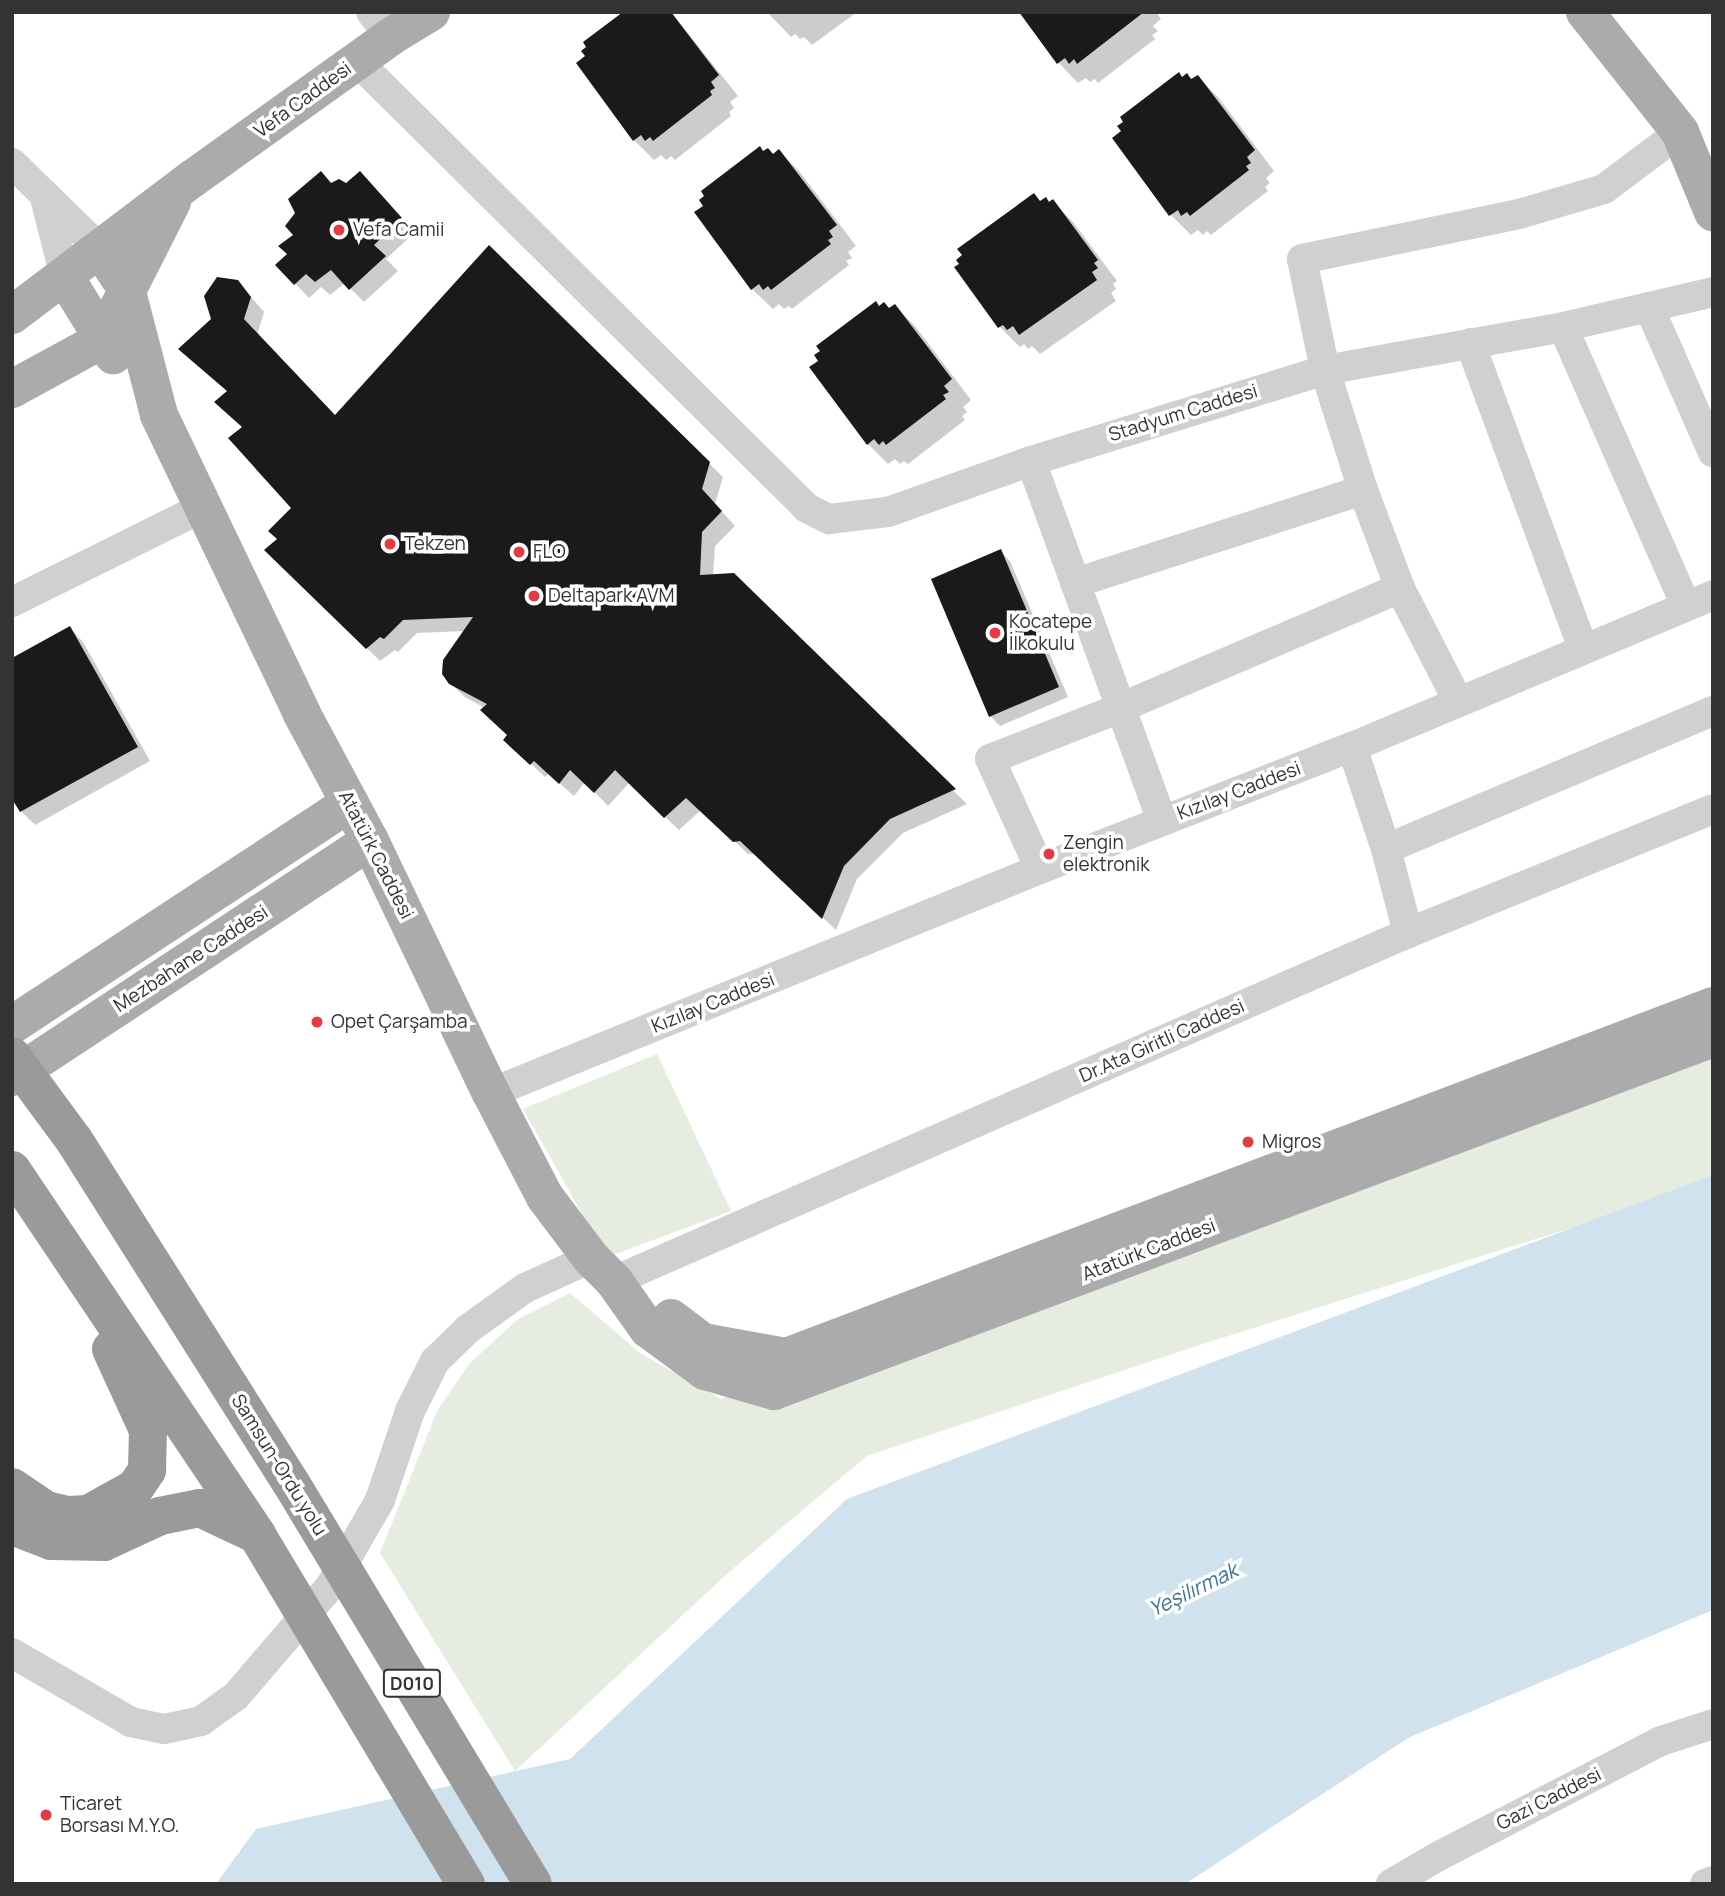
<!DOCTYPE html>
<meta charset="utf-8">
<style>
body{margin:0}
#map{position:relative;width:1725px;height:1896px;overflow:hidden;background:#fff;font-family:Manrope,sans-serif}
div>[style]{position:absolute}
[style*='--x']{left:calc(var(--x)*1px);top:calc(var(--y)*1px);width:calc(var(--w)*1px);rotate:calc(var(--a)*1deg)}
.green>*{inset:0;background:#e6ecdf}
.water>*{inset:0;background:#cfe2ee}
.shadow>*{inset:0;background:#0003}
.building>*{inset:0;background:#1a1a1a}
.minor>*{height:30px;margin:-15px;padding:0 15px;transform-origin:15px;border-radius:15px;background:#d0d0d0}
.major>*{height:38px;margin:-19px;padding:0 19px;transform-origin:19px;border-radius:19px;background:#ababab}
.highway>*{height:38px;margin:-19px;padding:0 19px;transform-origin:19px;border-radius:19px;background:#9a9a9a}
.highway-bridge>*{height:38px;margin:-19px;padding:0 19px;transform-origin:19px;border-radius:19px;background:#9a9a9a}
.dots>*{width:19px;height:19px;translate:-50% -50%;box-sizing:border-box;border:4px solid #fff;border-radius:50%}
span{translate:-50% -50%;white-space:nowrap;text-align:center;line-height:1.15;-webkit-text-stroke:7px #fff;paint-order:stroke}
.shield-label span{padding:2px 5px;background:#fff;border:2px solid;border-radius:5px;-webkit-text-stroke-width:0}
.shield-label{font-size:18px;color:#333;font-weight:700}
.street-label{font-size:19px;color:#333}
.poi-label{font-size:19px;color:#333}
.left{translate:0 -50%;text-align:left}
.water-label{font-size:21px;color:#3f7597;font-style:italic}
.frame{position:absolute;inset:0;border:14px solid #333;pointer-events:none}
</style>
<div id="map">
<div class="green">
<div style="clip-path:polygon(1713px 1047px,1713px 1183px,1209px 1342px,867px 1456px,729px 1572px,515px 1771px,380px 1553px,438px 1409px,470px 1363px,517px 1320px,570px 1293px,640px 1353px,721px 1399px,1340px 1184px)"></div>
<div style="clip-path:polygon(657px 1054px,731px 1211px,613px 1255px,598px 1242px,523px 1109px)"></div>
</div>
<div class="water">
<div style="clip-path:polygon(1713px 1175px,1713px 1610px,1408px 1738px,1185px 1884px,216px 1884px,256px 1829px,570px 1759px,847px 1499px)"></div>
</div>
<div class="shadow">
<div style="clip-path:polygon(625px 12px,671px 12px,738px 96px,730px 102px,734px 108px,729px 112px,731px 116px,675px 160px,671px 156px,666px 160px,661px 155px,654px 160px,634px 140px,587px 57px)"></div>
<div style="clip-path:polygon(767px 12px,857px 12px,812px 45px,804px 37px,800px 39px,795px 34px,791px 37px)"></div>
<div style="clip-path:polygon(1021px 12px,1156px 12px,1161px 19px,1153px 26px,1158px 31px,1152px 35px,1155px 39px,1098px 83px,1095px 79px,1090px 82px,1086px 78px,1078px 83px,1058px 62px)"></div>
<div style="clip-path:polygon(1198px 77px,1218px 97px,1274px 171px,1266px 178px,1270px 183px,1265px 187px,1268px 191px,1211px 235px,1207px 231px,1203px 235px,1198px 230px,1191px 235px,1171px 215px,1182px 79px,1192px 81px)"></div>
<div style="clip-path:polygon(779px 151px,799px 171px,856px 246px,848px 252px,852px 258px,846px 261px,849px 265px,792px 309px,789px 306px,784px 309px,779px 304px,773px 309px,752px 289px,696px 213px,764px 153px,773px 155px)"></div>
<div style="clip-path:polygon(332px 184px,373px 187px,414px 233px,386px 259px,398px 271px,364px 302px,345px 283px,330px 295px,321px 287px,309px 298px,278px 265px,289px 254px,296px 235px)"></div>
<div style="clip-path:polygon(1053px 202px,1073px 222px,1117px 281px,1113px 284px,1116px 289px,1111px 293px,1116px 301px,1040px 354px,1032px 346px,1028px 349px,1024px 344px,1020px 347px,1000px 327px,1041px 203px)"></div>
<div style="clip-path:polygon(490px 248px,723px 477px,715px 504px,735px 526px,715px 546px,713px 576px,733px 575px,967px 804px,903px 833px,857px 879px,836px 930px,755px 854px,748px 854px,701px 810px,679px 830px,629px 783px,608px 806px,585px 782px,574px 796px,549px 774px,545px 777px,506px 740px,509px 736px,485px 708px,465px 697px,450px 683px,465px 631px,417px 633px,398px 652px,395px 650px,380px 661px,267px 550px,279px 539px,294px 508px,244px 428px,213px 320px,237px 281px,264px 312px,257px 335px,336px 417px)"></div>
<div style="clip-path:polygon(895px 306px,915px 326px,971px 400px,963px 407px,967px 412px,962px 416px,965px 420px,908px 464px,904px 461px,900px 464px,895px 459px,888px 464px,868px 444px,880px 308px,889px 310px)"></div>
<div style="clip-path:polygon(1000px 551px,1010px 561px,1068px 697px,1000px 726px,990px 716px)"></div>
<div style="clip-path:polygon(70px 628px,83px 642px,150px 761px,35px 825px,21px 811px)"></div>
</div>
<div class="building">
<div style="clip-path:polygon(623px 12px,671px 12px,719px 75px,711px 82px,715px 88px,710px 91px,712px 95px,653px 141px,650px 137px,645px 141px,641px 135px,633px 141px,576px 63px,585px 56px,581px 51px,586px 47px,583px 42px)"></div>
<div style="clip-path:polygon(1019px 12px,1144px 12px,1077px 64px,1074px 59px,1069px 64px,1065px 58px,1057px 64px)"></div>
<div style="clip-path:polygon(1179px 72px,1182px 77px,1187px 73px,1191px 79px,1198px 75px,1255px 150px,1247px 157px,1251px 163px,1246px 166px,1249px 170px,1190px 216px,1187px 212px,1181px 216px,1178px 210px,1169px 216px,1112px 138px,1121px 131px,1117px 126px,1123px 122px,1120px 117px)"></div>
<div style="clip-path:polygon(760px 146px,763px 151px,768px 148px,773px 154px,779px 149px,837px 225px,829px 231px,833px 237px,828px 240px,831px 244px,771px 290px,768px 286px,763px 290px,759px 284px,751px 290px,694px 212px,703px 206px,699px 200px,704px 196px,701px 191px)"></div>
<div style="clip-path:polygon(321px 171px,331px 183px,339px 179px,346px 183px,360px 171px,402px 218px,374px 245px,386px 256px,349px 290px,331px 270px,315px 282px,306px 274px,294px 285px,275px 265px,287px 254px,278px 246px,293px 235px,285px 226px,295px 213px,288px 199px)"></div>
<div style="clip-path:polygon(1034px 193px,1040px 201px,1046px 197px,1049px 202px,1053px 199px,1098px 260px,1094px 263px,1098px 268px,1092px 272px,1097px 280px,1019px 335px,1013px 326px,1007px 330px,1003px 325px,998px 328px,954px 267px,959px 264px,956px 260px,962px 255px,957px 249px)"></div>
<div style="clip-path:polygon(489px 245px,710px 462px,702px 489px,722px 511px,702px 532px,700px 575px,734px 573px,956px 789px,890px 819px,844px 866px,822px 919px,740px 841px,733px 842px,686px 798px,664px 818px,615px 770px,594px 793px,570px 770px,559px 784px,534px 761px,530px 765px,503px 740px,507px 735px,480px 710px,487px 704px,449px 684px,442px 674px,443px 660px,473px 617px,403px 620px,384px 639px,380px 637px,366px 649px,264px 550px,277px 539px,268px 531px,291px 508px,228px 438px,242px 427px,214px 402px,227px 391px,178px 349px,211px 319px,204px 296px,217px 277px,238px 280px,251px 297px,244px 319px,335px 415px)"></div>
<div style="clip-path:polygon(876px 301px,879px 306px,884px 302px,889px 308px,895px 304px,952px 379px,944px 386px,949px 392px,943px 395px,946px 399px,886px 445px,883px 441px,879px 445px,874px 439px,867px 445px,809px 367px,818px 361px,814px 355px,820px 351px,816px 346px)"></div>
<div style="clip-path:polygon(1001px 549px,1059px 687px,989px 717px,931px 579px)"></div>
<div style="clip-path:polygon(70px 626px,138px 747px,20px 812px,12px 799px,12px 658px)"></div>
</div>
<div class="minor">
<div style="--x:371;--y:12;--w:31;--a:53"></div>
<div style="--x:357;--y:61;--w:634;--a:44.81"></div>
<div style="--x:807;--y:508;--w:25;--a:27"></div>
<div style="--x:829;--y:519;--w:59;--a:-6.8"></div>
<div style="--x:888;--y:512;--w:152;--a:-19.6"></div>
<div style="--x:12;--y:163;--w:124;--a:44.3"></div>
<div style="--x:44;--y:194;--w:86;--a:75.8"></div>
<div style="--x:1649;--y:307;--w:159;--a:66.3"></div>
<div style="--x:1563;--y:327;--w:305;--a:66.2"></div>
<div style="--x:1470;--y:343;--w:326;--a:69.7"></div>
<div style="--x:1075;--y:583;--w:303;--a:-17.9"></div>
<div style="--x:12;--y:602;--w:213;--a:-26.4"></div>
<div style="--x:1458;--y:701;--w:127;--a:-117.2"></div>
<div style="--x:1400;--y:588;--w:105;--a:-110.7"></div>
<div style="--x:1363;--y:490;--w:126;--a:-107.6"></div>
<div style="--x:1325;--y:370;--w:113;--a:-101.7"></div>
<div style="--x:1302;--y:259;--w:222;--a:-11.7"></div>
<div style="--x:1519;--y:214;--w:89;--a:-16.4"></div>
<div style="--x:1604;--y:189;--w:95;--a:-36.9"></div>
<div style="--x:1352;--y:747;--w:108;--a:71.6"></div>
<div style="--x:1386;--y:849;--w:87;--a:75.3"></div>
<div style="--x:1162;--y:821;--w:383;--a:-110"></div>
<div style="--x:1031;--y:461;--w:308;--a:-17.2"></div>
<div style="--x:1325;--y:370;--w:242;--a:-10.2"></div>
<div style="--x:1563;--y:327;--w:154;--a:-13.1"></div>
<div style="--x:1386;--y:849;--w:355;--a:-22.9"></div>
<div style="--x:1040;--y:869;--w:121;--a:-114.4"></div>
<div style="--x:990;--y:759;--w:140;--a:-21.4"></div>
<div style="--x:1120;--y:708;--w:305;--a:-23.2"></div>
<div style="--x:491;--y:1093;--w:593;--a:-22.2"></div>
<div style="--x:1040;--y:869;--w:335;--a:-21.4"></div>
<div style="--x:1352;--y:747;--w:392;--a:-22.8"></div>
<div style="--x:614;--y:1281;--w:867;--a:-23.67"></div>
<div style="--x:1408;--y:933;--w:329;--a:-22.1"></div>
<div style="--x:12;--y:1653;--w:138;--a:30.1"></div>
<div style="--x:131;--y:1722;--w:34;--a:12"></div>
<div style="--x:164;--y:1729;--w:38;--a:-12"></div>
<div style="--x:201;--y:1721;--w:43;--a:-35.5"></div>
<div style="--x:236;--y:1696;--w:146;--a:-49.4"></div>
<div style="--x:331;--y:1585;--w:98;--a:-60"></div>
<div style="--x:380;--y:1500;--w:94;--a:-71.4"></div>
<div style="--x:410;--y:1411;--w:56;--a:-63.4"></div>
<div style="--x:435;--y:1361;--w:46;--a:-44.1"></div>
<div style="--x:468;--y:1329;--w:70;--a:-35.7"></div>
<div style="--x:525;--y:1288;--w:72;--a:-24.4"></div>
<div style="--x:1391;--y:1884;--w:53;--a:-30.4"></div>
<div style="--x:1437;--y:1857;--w:252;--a:-27.4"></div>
<div style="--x:1661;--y:1741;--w:55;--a:-18.1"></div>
<div style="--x:1705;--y:1884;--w:9;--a:-21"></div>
</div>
<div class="major">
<div style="--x:1585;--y:12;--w:153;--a:51.6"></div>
<div style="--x:1680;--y:132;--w:87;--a:67.6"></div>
<div style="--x:101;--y:250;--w:45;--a:56.7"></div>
<div style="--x:126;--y:288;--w:131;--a:75.4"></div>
<div style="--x:159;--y:415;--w:331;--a:64.4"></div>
<div style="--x:302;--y:714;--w:144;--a:61.8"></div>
<div style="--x:370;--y:841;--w:280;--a:64.4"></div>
<div style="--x:491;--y:1093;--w:117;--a:62.6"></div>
<div style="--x:545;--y:1197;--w:76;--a:53"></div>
<div style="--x:591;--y:1258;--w:33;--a:45"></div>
<div style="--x:614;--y:1281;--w:59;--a:54.7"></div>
<div style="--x:648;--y:1329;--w:71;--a:36.4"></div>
<div style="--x:705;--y:1371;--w:72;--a:16.2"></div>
<div style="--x:774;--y:1391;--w:1003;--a:-20.6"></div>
<div style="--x:65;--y:277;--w:92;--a:58.4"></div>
<div style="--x:12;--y:315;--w:226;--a:-37.1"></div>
<div style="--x:192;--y:179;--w:244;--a:-35.6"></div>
<div style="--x:390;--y:37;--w:48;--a:-31.4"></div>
<div style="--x:12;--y:389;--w:102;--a:-28.6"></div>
<div style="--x:102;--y:340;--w:155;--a:-63.1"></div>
<div style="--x:12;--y:1025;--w:404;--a:-33.3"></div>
<div style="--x:12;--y:1077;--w:429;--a:-33.4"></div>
<div style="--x:671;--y:1318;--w:40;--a:37"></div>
<div style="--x:703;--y:1342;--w:84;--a:10.2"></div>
<div style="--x:786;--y:1357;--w:991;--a:-20.74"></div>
</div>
<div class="highway">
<div style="--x:74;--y:1140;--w:406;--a:57.7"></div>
<div style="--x:12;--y:1170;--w:440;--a:56.1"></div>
<div style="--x:12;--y:1487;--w:41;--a:34.1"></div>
<div style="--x:46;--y:1510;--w:23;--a:13"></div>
<div style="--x:68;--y:1515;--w:20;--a:-3"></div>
<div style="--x:88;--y:1514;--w:54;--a:-29"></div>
<div style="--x:135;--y:1488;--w:22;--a:-56"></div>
<div style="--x:147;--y:1470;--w:40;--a:-88.6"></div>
<div style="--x:148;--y:1430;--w:89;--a:-114.6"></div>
<div style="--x:12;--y:1526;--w:42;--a:21"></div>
<div style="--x:51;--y:1541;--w:53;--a:1.1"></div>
<div style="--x:104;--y:1542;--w:62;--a:-24.9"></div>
<div style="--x:160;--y:1516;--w:41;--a:-11.3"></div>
<div style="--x:200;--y:1508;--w:61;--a:25.3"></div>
</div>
<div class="highway-bridge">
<div style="--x:12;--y:1056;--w:104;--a:53.6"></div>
<div style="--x:291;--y:1483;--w:468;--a:58.9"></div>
<div style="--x:257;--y:1535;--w:407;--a:59.1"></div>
</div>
<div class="dots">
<div style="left:339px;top:230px;background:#e63946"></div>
<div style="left:390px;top:544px;background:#e63946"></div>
<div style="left:519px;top:552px;background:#e63946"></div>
<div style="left:534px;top:596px;background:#e63946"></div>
<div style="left:995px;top:633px;background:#e63946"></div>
<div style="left:1049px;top:854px;background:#e63946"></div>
<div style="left:317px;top:1022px;background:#e63946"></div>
<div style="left:1248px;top:1142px;background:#e63946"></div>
<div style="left:46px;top:1815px;background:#e63946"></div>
</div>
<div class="shield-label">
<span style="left:412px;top:1683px">D010</span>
</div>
<div class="street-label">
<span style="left:303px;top:100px;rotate:-36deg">Vefa Caddesi</span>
<span style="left:1183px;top:413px;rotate:-17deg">Stadyum Caddesi</span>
<span style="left:1239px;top:791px;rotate:-21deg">Kızılay Caddesi</span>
<span style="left:376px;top:855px;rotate:63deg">Atatürk Caddesi</span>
<span style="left:191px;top:959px;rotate:-33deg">Mezbahane Caddesi</span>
<span style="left:713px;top:1003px;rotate:-22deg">Kızılay Caddesi</span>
<span style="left:1162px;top:1041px;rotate:-24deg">Dr.Ata Giritli Caddesi</span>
<span style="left:1149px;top:1250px;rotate:-21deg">Atatürk Caddesi</span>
<span style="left:279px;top:1465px;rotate:58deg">Samsun-Ordu yolu</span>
<span style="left:1549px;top:1799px;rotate:-27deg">Gazi Caddesi</span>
</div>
<div class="poi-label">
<span class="left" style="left:353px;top:230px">Vefa Camii</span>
<span class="left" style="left:404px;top:544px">Tekzen</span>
<span class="left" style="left:533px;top:552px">FLO</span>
<span class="left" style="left:548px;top:596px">Deltapark AVM</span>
<span class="left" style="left:1009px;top:633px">Kocatepe<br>İlkokulu</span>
<span class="left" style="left:1063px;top:854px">Zengin<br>elektronik</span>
<span class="left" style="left:331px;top:1022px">Opet Çarşamba</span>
<span class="left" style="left:1262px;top:1142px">Migros</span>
<span class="left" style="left:60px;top:1815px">Ticaret<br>Borsası M.Y.O.</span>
</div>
<div class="water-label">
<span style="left:1193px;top:1589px;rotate:-26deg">Yeşilırmak</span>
</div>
<div class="frame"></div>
</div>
